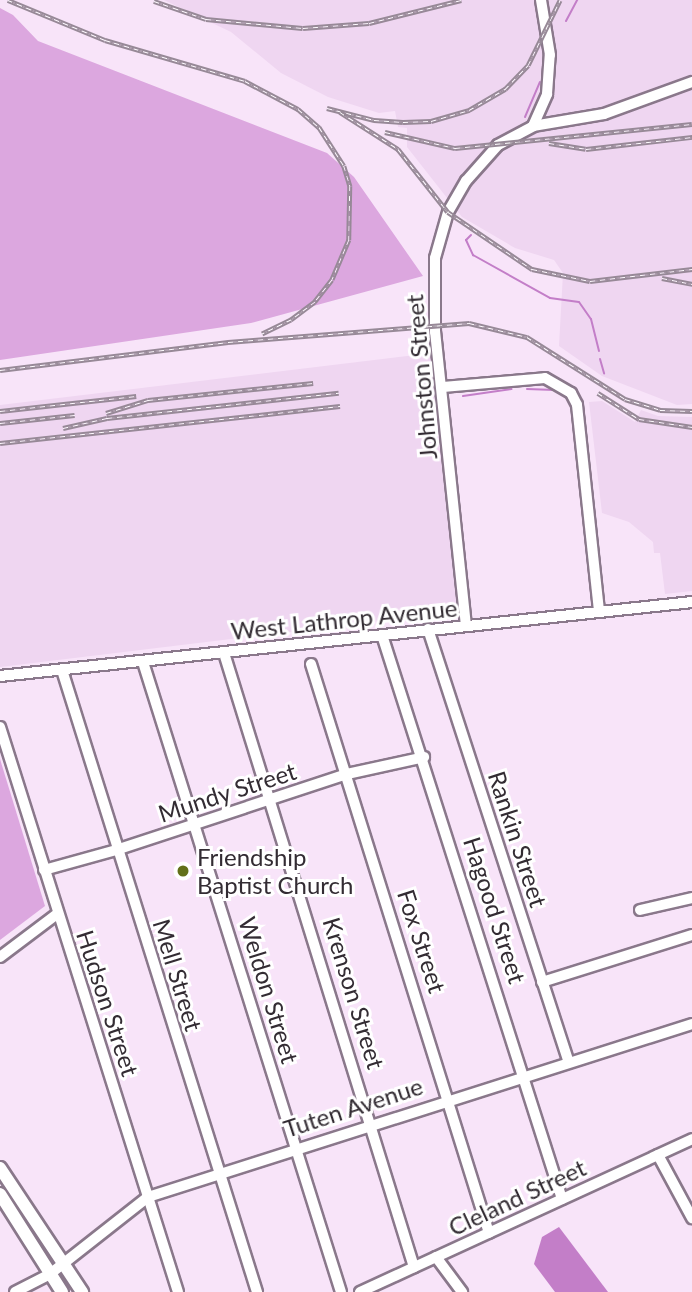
<!DOCTYPE html>
<style>
body{margin:0}
#map{position:relative;width:692px;height:1292px;overflow:hidden;background:#f8e4f9;font-family:Lato,sans-serif}
div>[style]{position:absolute}
[style*='--x']{left:calc(var(--x)*1px);top:calc(var(--y)*1px);width:calc(var(--w)*1px);rotate:calc(var(--a)*1deg)}
.built>*{inset:0;background:#efd6f1}
.green>*{inset:0;background:#dca7df}
.water>*{inset:0;background:#c37ec8}
.stream>*{height:2px;margin:-1px;padding:0 1px;transform-origin:1px;border-radius:1px;background:#c37ec8}
.roads{filter:drop-shadow(2px 0 #8a788b) drop-shadow(-2px 0 #8a788b) drop-shadow(0 2px #8a788b) drop-shadow(0 -2px #8a788b)}
.minor>*{height:10px;margin:-5px;padding:0 5px;transform-origin:5px;border-radius:5px;background:#fff}
.major>*{height:12px;margin:-6px;padding:0 6px;transform-origin:6px;border-radius:6px;background:#fff}
.rail>*{height:4.5px;margin-top:-2.25px;transform-origin:0;background:repeating-linear-gradient(90deg,#fff 0 5px,#978997 0 10px);box-sizing:border-box;border-block:2px solid #978997}
.dots>*{width:19px;height:19px;translate:-50% -50%;box-sizing:border-box;border:4px solid #fff;border-radius:50%}
span{translate:-50% -50%;white-space:nowrap;text-align:center;line-height:1.15;-webkit-text-stroke:6px #fff;paint-order:stroke}
.street-label{font-size:24px;color:#332c33}
.poi-label{font-size:24px;color:#332c33}
.left{translate:0 -50%;text-align:left}
</style>
<div id="map">
<div class="built">
<div style="clip-path:polygon(164px 0,692px 0,692px 404px,677px 405px,602px 376px,559px 346px,563px 273px,554px 260px,515px 248px,462px 217px,407px 147px,407px 128px,398px 127px,395px 111px,379px 113px,328px 97px,281px 73px,231px 32px)"></div>
<div style="clip-path:polygon(432px 353px,464px 611px,0 667px,0 405px)"></div>
<div style="clip-path:polygon(602px 401px,635px 422px,641px 410px,658px 416px,692px 417px,692px 591px,665px 594px,660px 553px,654px 553px,653px 542px,629px 522px,602px 513px,589px 402px)"></div>
</div>
<div class="green">
<div style="clip-path:polygon(0 8px,13px 15px,38px 41px,327px 153px,354px 177px,423px 276px,251px 323px,0 360px)"></div>
<div style="clip-path:polygon(0 759px,45px 906px,0 940px)"></div>
</div>
<div class="water">
<div style="clip-path:polygon(559px 1227px,608px 1292px,555px 1292px,534px 1264px,542px 1237px)"></div>
</div>
<div class="stream">
<div style="--x:566;--y:21;--w:24;--a:-62"></div>
<div style="--x:525;--y:117;--w:38;--a:-67"></div>
<div style="--x:471;--y:235;--w:7;--a:135"></div>
<div style="--x:466;--y:240;--w:17;--a:65"></div>
<div style="--x:473;--y:255;--w:88;--a:29.2"></div>
<div style="--x:550;--y:298;--w:29;--a:8"></div>
<div style="--x:579;--y:302;--w:21;--a:55"></div>
<div style="--x:591;--y:319;--w:33;--a:76"></div>
<div style="--x:600;--y:359;--w:15;--a:74"></div>
<div style="--x:527;--y:389;--w:28;--a:2"></div>
<div style="--x:463;--y:396;--w:49;--a:-8.1"></div>
</div>
<div class="roads">
<div class="minor">
<div style="--x:533;--y:126;--w:72;--a:-9.6"></div>
<div style="--x:604;--y:114;--w:94;--a:-20"></div>
<div style="--x:443;--y:387;--w:102;--a:-5"></div>
<div style="--x:545;--y:378;--w:30;--a:30"></div>
<div style="--x:571;--y:393;--w:13;--a:63"></div>
<div style="--x:577;--y:405;--w:208;--a:83.9"></div>
<div style="--x:466;--y:626;--w:296;--a:-96"></div>
<div style="--x:435;--y:332;--w:74;--a:-90"></div>
<div style="--x:435;--y:258;--w:48;--a:-74.2"></div>
<div style="--x:448;--y:212;--w:36;--a:-60"></div>
<div style="--x:466;--y:181;--w:48;--a:-48.4"></div>
<div style="--x:498;--y:145;--w:40;--a:-28"></div>
<div style="--x:533;--y:126;--w:35;--a:-66"></div>
<div style="--x:547;--y:94;--w:39;--a:-86"></div>
<div style="--x:550;--y:55;--w:56;--a:-99.3"></div>
<div style="--x:428;--y:629;--w:455;--a:72"></div>
<div style="--x:382;--y:635;--w:592;--a:72.3"></div>
<div style="--x:224;--y:653;--w:643;--a:72.81"></div>
<div style="--x:143;--y:662;--w:660;--a:72.55"></div>
<div style="--x:311;--y:664;--w:596;--a:72.63"></div>
<div style="--x:62;--y:670;--w:652;--a:72.59"></div>
<div style="--x:0;--y:676;--w:696;--a:-6.1"></div>
<div style="--x:0;--y:727;--w:592;--a:72.51"></div>
<div style="--x:44;--y:870;--w:75;--a:-15.5"></div>
<div style="--x:116;--y:850;--w:243;--a:-18.2"></div>
<div style="--x:347;--y:774;--w:79;--a:-12.4"></div>
<div style="--x:640;--y:910;--w:53;--a:-13"></div>
<div style="--x:0;--y:957;--w:71;--a:-37"></div>
<div style="--x:542;--y:982;--w:157;--a:-17.4"></div>
<div style="--x:658;--y:1155;--w:72;--a:61.6"></div>
<div style="--x:436;--y:1257;--w:44;--a:53.4"></div>
<div style="--x:15;--y:1292;--w:39;--a:-27"></div>
<div style="--x:50;--y:1274;--w:125;--a:-38.2"></div>
<div style="--x:148;--y:1197;--w:571;--a:-17.64"></div>
<div style="--x:360;--y:1292;--w:366;--a:-24.7"></div>
</div>
<div class="major">
<div style="--x:0;--y:1168;--w:149;--a:56.5"></div>
<div style="--x:0;--y:1194;--w:116;--a:57.7"></div>
</div>
</div>
<div class="rail">
<div style="--x:8;--y:0;--w:105;--a:22.4"></div>
<div style="--x:105;--y:40;--w:146;--a:16.3"></div>
<div style="--x:245;--y:81;--w:60;--a:27.8"></div>
<div style="--x:298;--y:109;--w:28;--a:41"></div>
<div style="--x:319;--y:127;--w:46;--a:57.3"></div>
<div style="--x:344;--y:166;--w:21;--a:73"></div>
<div style="--x:350;--y:186;--w:54;--a:91.1"></div>
<div style="--x:349;--y:240;--w:43;--a:113"></div>
<div style="--x:332;--y:280;--w:28;--a:128"></div>
<div style="--x:315;--y:302;--w:30;--a:143"></div>
<div style="--x:291;--y:320;--w:32;--a:154"></div>
<div style="--x:154;--y:1;--w:55;--a:19.1"></div>
<div style="--x:206;--y:19;--w:97;--a:5.3"></div>
<div style="--x:303;--y:28;--w:66;--a:-4.3"></div>
<div style="--x:369;--y:23;--w:95;--a:-14"></div>
<div style="--x:327;--y:108;--w:49;--a:14.3"></div>
<div style="--x:374;--y:120;--w:29;--a:4"></div>
<div style="--x:403;--y:122;--w:28;--a:-2"></div>
<div style="--x:431;--y:121;--w:40;--a:-16"></div>
<div style="--x:469;--y:110;--w:42;--a:-30.3"></div>
<div style="--x:505;--y:89;--w:33;--a:-46"></div>
<div style="--x:528;--y:65;--w:72;--a:-63.8"></div>
<div style="--x:340;--y:112;--w:69;--a:32.5"></div>
<div style="--x:398;--y:149;--w:80;--a:51.6"></div>
<div style="--x:448;--y:212;--w:102;--a:34.2"></div>
<div style="--x:532;--y:269;--w:59;--a:11.7"></div>
<div style="--x:590;--y:281;--w:103;--a:-6.7"></div>
<div style="--x:385;--y:132;--w:72;--a:12.9"></div>
<div style="--x:455;--y:148;--w:238;--a:-5.8"></div>
<div style="--x:549;--y:143;--w:37;--a:9"></div>
<div style="--x:586;--y:149;--w:107;--a:-6.5"></div>
<div style="--x:662;--y:278;--w:31;--a:11"></div>
<div style="--x:0;--y:370;--w:230;--a:-7"></div>
<div style="--x:228;--y:342;--w:242;--a:-4.5"></div>
<div style="--x:469;--y:323;--w:60;--a:13.6"></div>
<div style="--x:527;--y:337;--w:116;--a:32.3"></div>
<div style="--x:625;--y:399;--w:37;--a:17"></div>
<div style="--x:660;--y:410;--w:32;--a:2"></div>
<div style="--x:598;--y:393;--w:49;--a:32.4"></div>
<div style="--x:639;--y:419;--w:54;--a:8.6"></div>
<div style="--x:0;--y:411;--w:137;--a:-6.3"></div>
<div style="--x:106;--y:413;--w:44;--a:-17.2"></div>
<div style="--x:148;--y:400;--w:166;--a:-5.9"></div>
<div style="--x:0;--y:423;--w:75;--a:-6.1"></div>
<div style="--x:63;--y:428;--w:45;--a:-12.8"></div>
<div style="--x:107;--y:418;--w:233;--a:-6.2"></div>
<div style="--x:0;--y:443;--w:342;--a:-6.2"></div>
</div>
<div class="dots">
<div style="left:183px;top:871px;background:#626f19"></div>
</div>
<div class="street-label">
<span style="left:421px;top:377px;rotate:-95deg">Johnston Street</span>
<span style="left:344px;top:619px;rotate:-6deg">West Lathrop Avenue</span>
<span style="left:227px;top:792px;rotate:-18deg">Mundy Street</span>
<span style="left:518px;top:839px;rotate:72deg">Rankin Street</span>
<span style="left:495px;top:910px;rotate:72deg">Hagood Street</span>
<span style="left:422px;top:941px;rotate:72deg">Fox Street</span>
<span style="left:178px;top:975px;rotate:73deg">Mell Street</span>
<span style="left:269px;top:990px;rotate:73deg">Weldon Street</span>
<span style="left:354px;top:993px;rotate:73deg">Krenson Street</span>
<span style="left:108px;top:1003px;rotate:72deg">Hudson Street</span>
<span style="left:353px;top:1107px;rotate:-18deg">Tuten Avenue</span>
<span style="left:517px;top:1197px;rotate:-25deg">Cleland Street</span>
</div>
<div class="poi-label">
<span class="left" style="left:197px;top:871px">Friendship<br>Baptist Church</span>
</div>
</div>
